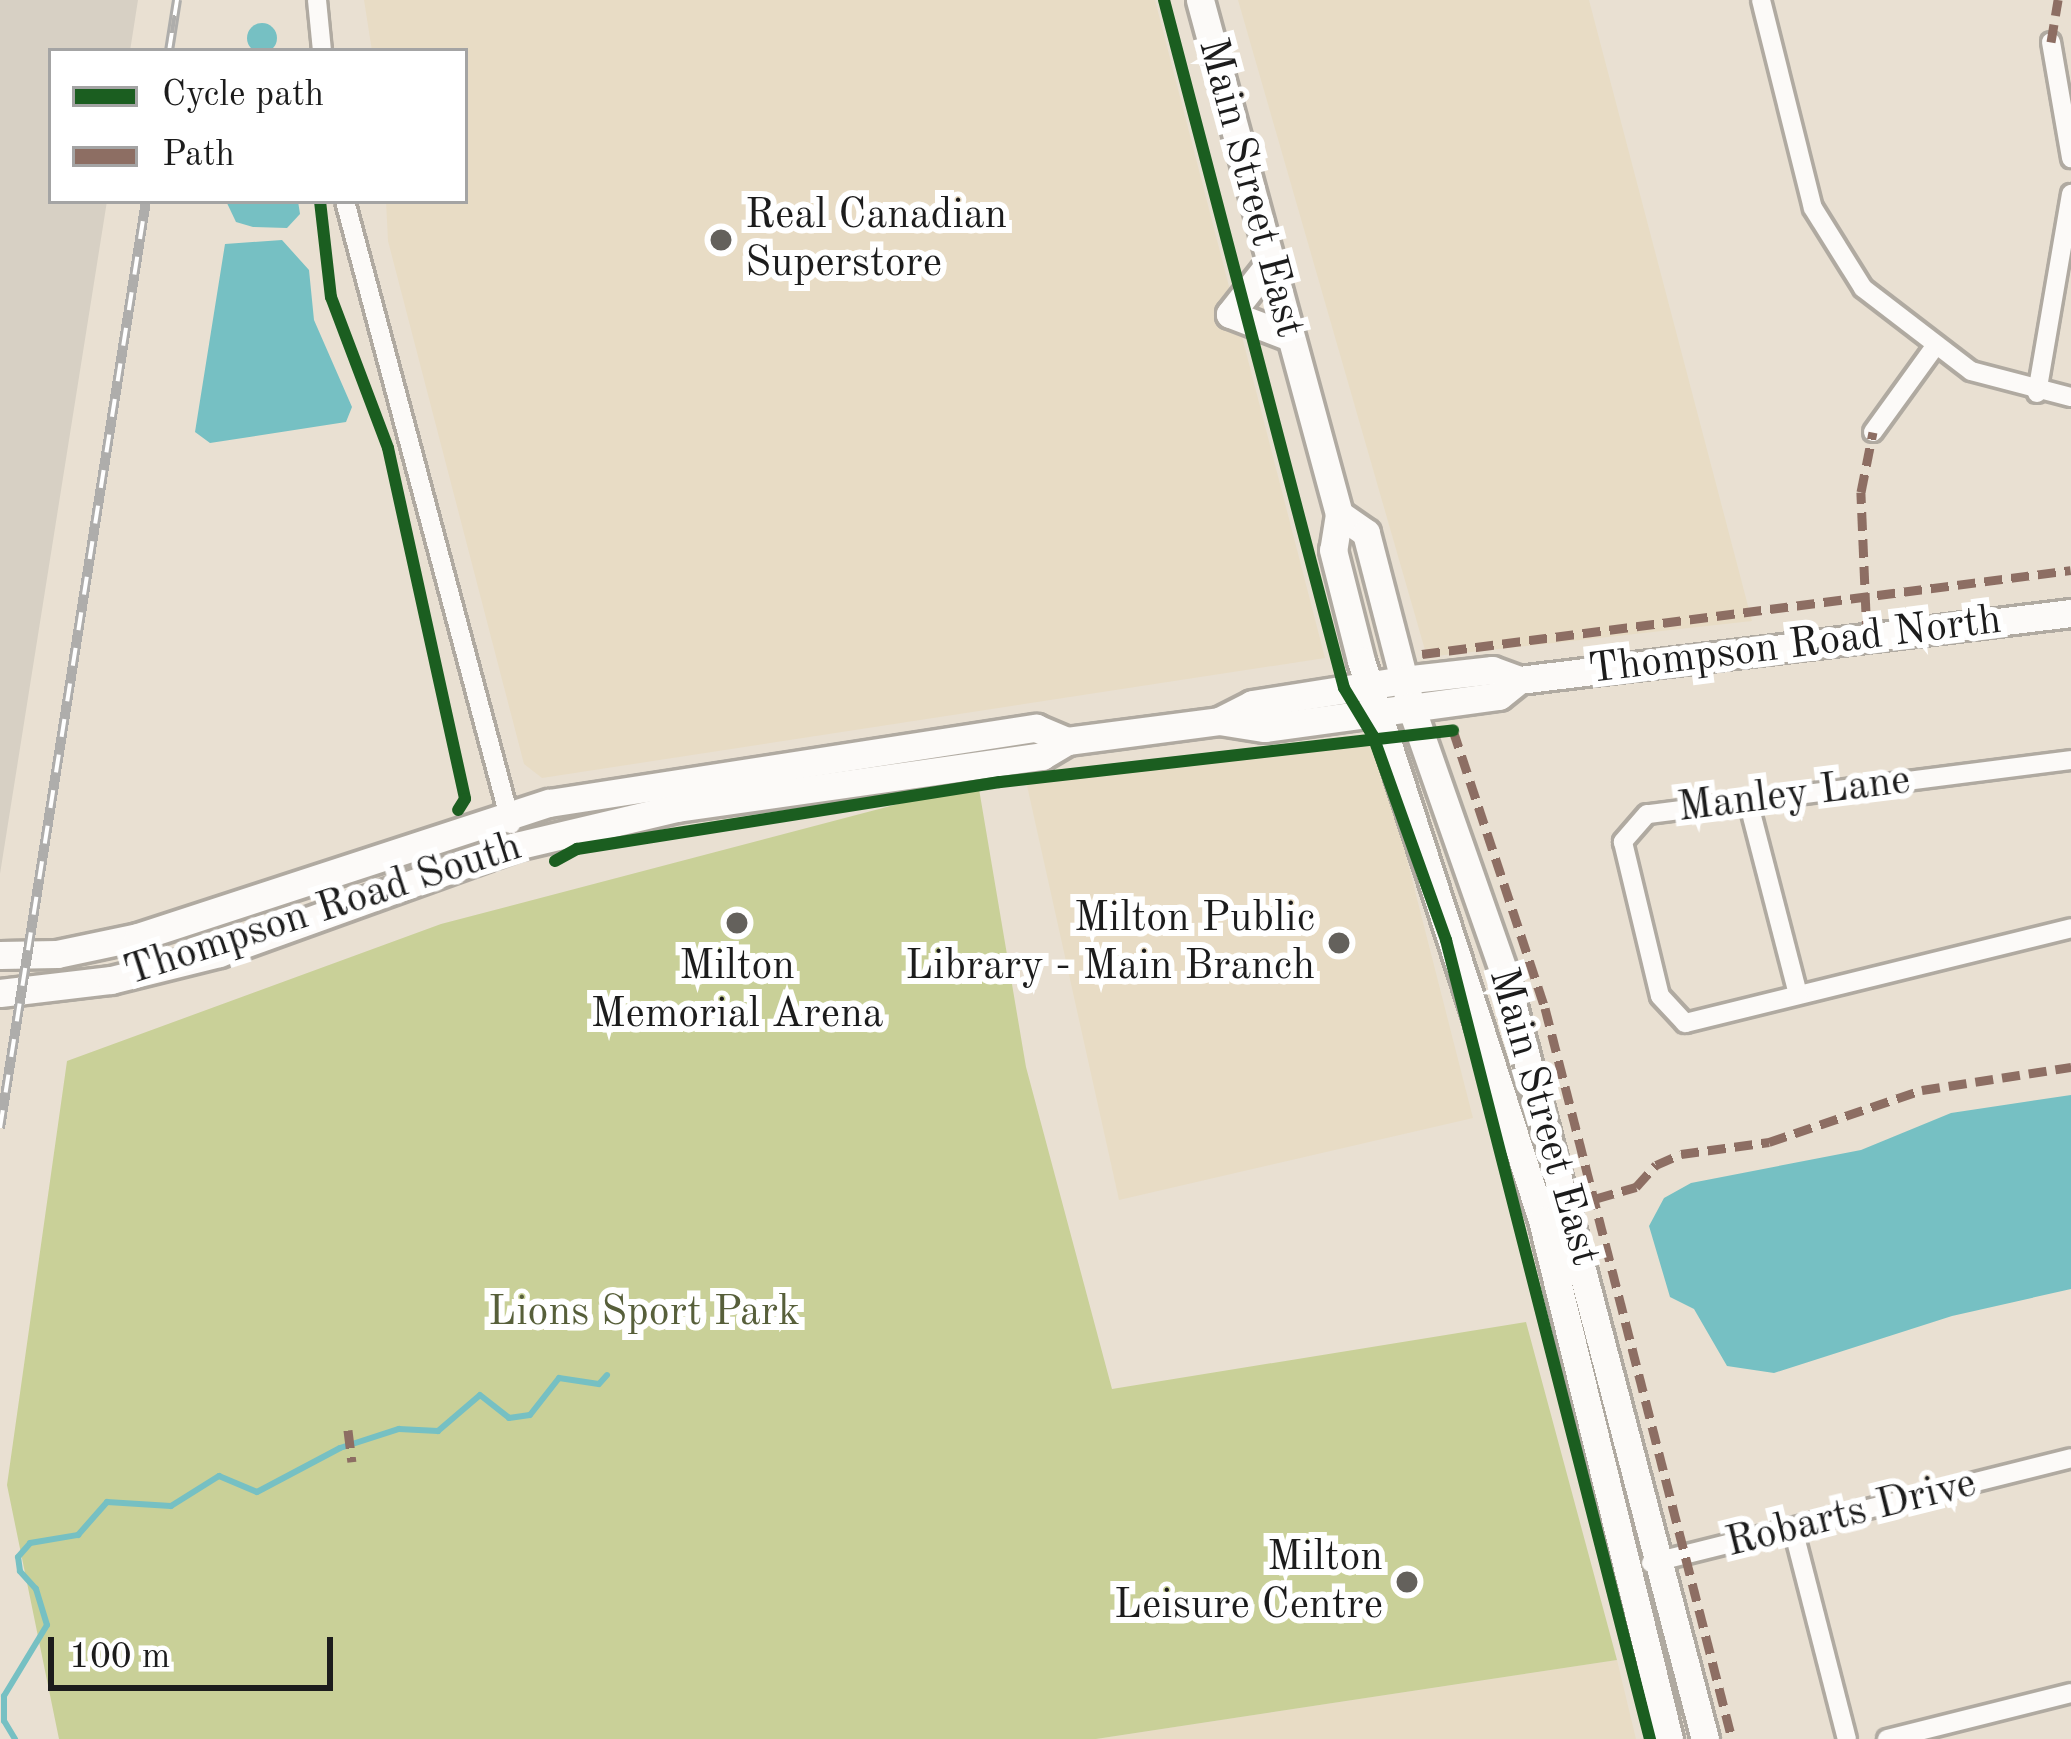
<!DOCTYPE html>
<style>
body{margin:0}
#map{position:relative;width:2071px;height:1739px;overflow:hidden;background:#e9e0d2;font-family:"Old Standard TT",serif}
div>[style]{position:absolute}
[style*='--x']{left:calc(var(--x)*1px);top:calc(var(--y)*1px);width:calc(var(--w)*1px);rotate:calc(var(--a)*1deg)}
.built>*{inset:0;background:#e8dcc5}
.industrial>*{inset:0;background:#d7d0c4}
.green>*{inset:0;background:#c9d098}
.water>*{inset:0;background:#76c0c3}
.round{border-radius:50%}
.stream>*{height:6px;margin:-3px;padding:0 3px;transform-origin:3px;border-radius:3px;background:#76c0c3}
.roads{filter:drop-shadow(3px 0 #b0aaa1) drop-shadow(-3px 0 #b0aaa1) drop-shadow(0 3px #b0aaa1) drop-shadow(0 -3px #b0aaa1)}
.minor>*{height:18px;margin:-9px;padding:0 9px;transform-origin:9px;border-radius:9px;background:#fcfaf8}
.secondary>*{height:27px;margin:-13.5px;padding:0 13.5px;transform-origin:13.5px;border-radius:13.5px;background:#fcfaf8}
.rail>*{height:10px;margin-top:-5px;transform-origin:0;background:repeating-linear-gradient(90deg,#fff 0 18px,#aeadab 0 36px);box-sizing:border-box;border-block:3px solid #aeadab}
.quiet>*{height:9px;margin-top:-4.5px;transform-origin:0;background:repeating-linear-gradient(90deg,#8d6e63 0 18px,transparent 0 27px)}
.cycleway>*{height:12px;margin:-6px;padding:0 6px;transform-origin:6px;border-radius:6px;background:#1b5e20}
.dots>*{width:33px;height:33px;translate:-50% -50%;box-sizing:border-box;border:6px solid #fff;border-radius:50%}
span{translate:-50% -50%;white-space:nowrap;text-align:center;line-height:1.15;-webkit-text-stroke:12px #fff;paint-order:stroke}
.street-label{font-size:42px;color:#1c1c1c}
.poi-label{font-size:42px;color:#1c1c1c}
.left{translate:0 -50%;text-align:left}
.right{translate:-100% -50%;text-align:right}
.park-label{font-size:42px;color:#575f3a}
.legend{position:absolute;left:48px;top:48px;width:420px;height:156px;box-sizing:border-box;background:#fff;border:3px solid #a4a4a4;margin:0;padding:15px 21px;list-style:none;font-size:36px;color:#1c1c1c}
.legend li{display:flex;align-items:center;gap:24px;height:60px}
.legend b{width:60px;border:3px solid #a4a4a4}
.scale{position:absolute;left:48px;top:1637px;width:285px;height:54px;box-sizing:border-box;border:6px solid #1c1c1c;border-top:0;padding-left:15px;font-size:36px;line-height:42px;white-space:nowrap;color:#1c1c1c;-webkit-text-stroke:9px #fff;paint-order:stroke}
</style>
<div id="map">
<div class="built">
<div style="clip-path:polygon(364px 0,1155px 0,1325px 658px,542px 778px,524px 764px,388px 241px,386px 201px,465px 201px,465px 51px,372px 51px)"></div>
<div style="clip-path:polygon(1238px 0,1589px 0,1752px 621px,1427px 657px)"></div>
<div style="clip-path:polygon(1377px 742px,1473px 1118px,1119px 1200px,1026px 781px)"></div>
<div style="clip-path:polygon(1617px 1660px,1636px 1739px,1096px 1739px)"></div>
</div>
<div class="industrial">
<div style="clip-path:polygon(0 0,138px 0,130px 51px,51px 51px,51px 201px,107px 201px,0 874px)"></div>
</div>
<div class="green">
<div style="clip-path:polygon(978px 783px,1026px 1067px,1112px 1389px,1526px 1322px,1617px 1660px,1096px 1739px,59px 1739px,7px 1485px,67px 1061px,441px 924px)"></div>
</div>
<div class="water">
<div class="round" style="left:247px;top:23px;width:30px;height:30px"></div>
<div style="clip-path:polygon(226px 201px,298px 201px,300px 214px,287px 228px,253px 227px,236px 222px)"></div>
<div style="clip-path:polygon(282px 240px,309px 270px,314px 320px,352px 407px,346px 422px,210px 443px,195px 432px,225px 244px)"></div>
<div style="clip-path:polygon(2071px 1095px,2071px 1289px,1952px 1316px,1774px 1373px,1727px 1366px,1694px 1309px,1670px 1297px,1649px 1226px,1664px 1198px,1691px 1183px,1861px 1150px,1951px 1113px)"></div>
</div>
<div class="stream">
<div style="--x:15;--y:1739;--w:21;--a:-121"></div>
<div style="--x:4;--y:1721;--w:25;--a:-90"></div>
<div style="--x:4;--y:1696;--w:83;--a:-58.8"></div>
<div style="--x:47;--y:1625;--w:38;--a:-107"></div>
<div style="--x:36;--y:1589;--w:24;--a:-132"></div>
<div style="--x:20;--y:1571;--w:14;--a:-98"></div>
<div style="--x:18;--y:1557;--w:18;--a:-49"></div>
<div style="--x:30;--y:1543;--w:49;--a:-9.5"></div>
<div style="--x:78;--y:1535;--w:44;--a:-48.7"></div>
<div style="--x:107;--y:1502;--w:64;--a:3.6"></div>
<div style="--x:171;--y:1506;--w:57;--a:-32"></div>
<div style="--x:219;--y:1476;--w:41;--a:22.8"></div>
<div style="--x:257;--y:1492;--w:94;--a:-27.9"></div>
<div style="--x:340;--y:1448;--w:62;--a:-17.9"></div>
<div style="--x:399;--y:1429;--w:39;--a:3"></div>
<div style="--x:438;--y:1431;--w:55;--a:-40.6"></div>
<div style="--x:480;--y:1395;--w:37;--a:38"></div>
<div style="--x:509;--y:1418;--w:21;--a:-8"></div>
<div style="--x:530;--y:1415;--w:47;--a:-51.9"></div>
<div style="--x:559;--y:1378;--w:40;--a:8.5"></div>
<div style="--x:599;--y:1384;--w:12;--a:-48"></div>
</div>
<div class="roads">
<div class="minor">
<div style="--x:317;--y:0;--w:51;--a:84.4"></div>
<div style="--x:1761;--y:0;--w:214;--a:76"></div>
<div style="--x:1813;--y:208;--w:94;--a:58"></div>
<div style="--x:1863;--y:288;--w:136;--a:37.5"></div>
<div style="--x:1971;--y:371;--w:103;--a:14.6"></div>
<div style="--x:2051;--y:42;--w:118;--a:80.2"></div>
<div style="--x:345;--y:201;--w:645;--a:75.08"></div>
<div style="--x:2037;--y:393;--w:202;--a:-80.3"></div>
<div style="--x:1873;--y:432;--w:102;--a:-54.1"></div>
<div style="--x:2071;--y:760;--w:427;--a:172.7"></div>
<div style="--x:1647;--y:814;--w:37;--a:131"></div>
<div style="--x:1623;--y:842;--w:158;--a:76.5"></div>
<div style="--x:1660;--y:996;--w:37;--a:47"></div>
<div style="--x:1685;--y:1023;--w:398;--a:-13.8"></div>
<div style="--x:1748;--y:801;--w:200;--a:75.5"></div>
<div style="--x:1793;--y:1529;--w:217;--a:75.6"></div>
<div style="--x:1651;--y:1563;--w:433;--a:-14"></div>
<div style="--x:1887;--y:1739;--w:190;--a:-14"></div>
</div>
<div class="secondary">
<div style="--x:1200;--y:0;--w:532;--a:74.87"></div>
<div style="--x:1339;--y:514;--w:36;--a:99"></div>
<div style="--x:1333;--y:550;--w:114;--a:75.8"></div>
<div style="--x:1361;--y:661;--w:588;--a:72.06"></div>
<div style="--x:1542;--y:1220;--w:534;--a:76.25"></div>
<div style="--x:1270;--y:263;--w:65;--a:128.1"></div>
<div style="--x:1230;--y:314;--w:64;--a:21"></div>
<div style="--x:1339;--y:514;--w:33;--a:35"></div>
<div style="--x:1366;--y:533;--w:180;--a:75.5"></div>
<div style="--x:1411;--y:707;--w:285;--a:70.7"></div>
<div style="--x:1505;--y:976;--w:789;--a:75.31"></div>
<div style="--x:1219;--y:721;--w:37;--a:-27"></div>
<div style="--x:1252;--y:704;--w:153;--a:-9"></div>
<div style="--x:1403;--y:680;--w:90;--a:-6.4"></div>
<div style="--x:1492;--y:670;--w:29;--a:20"></div>
<div style="--x:1519;--y:680;--w:556;--a:-6.92"></div>
<div style="--x:0;--y:955;--w:57;--a:-1"></div>
<div style="--x:57;--y:954;--w:83;--a:-11.9"></div>
<div style="--x:138;--y:937;--w:432;--a:-18.1"></div>
<div style="--x:549;--y:803;--w:493;--a:-8.8"></div>
<div style="--x:1036;--y:728;--w:34;--a:23"></div>
<div style="--x:0;--y:993;--w:112;--a:-6.7"></div>
<div style="--x:111;--y:980;--w:111;--a:-14"></div>
<div style="--x:219;--y:953;--w:316;--a:-19.8"></div>
<div style="--x:516;--y:846;--w:165;--a:-13.3"></div>
<div style="--x:677;--y:808;--w:369;--a:-8.1"></div>
<div style="--x:1042;--y:756;--w:29;--a:-31"></div>
<div style="--x:1067;--y:741;--w:153;--a:-7.5"></div>
<div style="--x:1219;--y:721;--w:46;--a:8.8"></div>
<div style="--x:1264;--y:728;--w:237;--a:-7.8"></div>
<div style="--x:1499;--y:696;--w:26;--a:-39"></div>
</div>
</div>
<div class="rail">
<div style="--x:169;--y:51;--w:52;--a:-81.1"></div>
<div style="--x:0;--y:1128;--w:938;--a:-81.05"></div>
</div>
<div class="quiet">
<div style="--x:2051;--y:42;--w:43;--a:-80.5"></div>
<div style="--x:1867;--y:638;--w:146;--a:-92.4"></div>
<div style="--x:1861;--y:492;--w:61;--a:-78.7"></div>
<div style="--x:1422;--y:654;--w:654;--a:-7.37"></div>
<div style="--x:1445;--y:730;--w:8;--a:0"></div>
<div style="--x:1453;--y:730;--w:293;--a:71.7"></div>
<div style="--x:1545;--y:1008;--w:755;--a:75.65"></div>
<div style="--x:1570;--y:1206;--w:69;--a:-16.1"></div>
<div style="--x:1636;--y:1187;--w:30;--a:-48"></div>
<div style="--x:1656;--y:1165;--w:27;--a:-24"></div>
<div style="--x:1681;--y:1154;--w:89;--a:-7.8"></div>
<div style="--x:1769;--y:1142;--w:162;--a:-18.8"></div>
<div style="--x:1922;--y:1090;--w:151;--a:-8.8"></div>
<div style="--x:348;--y:1430;--w:32;--a:83"></div>
</div>
<div class="cycleway">
<div style="--x:1164;--y:0;--w:711;--a:75.34"></div>
<div style="--x:1344;--y:688;--w:56;--a:58.9"></div>
<div style="--x:1373;--y:736;--w:217;--a:70.3"></div>
<div style="--x:1446;--y:940;--w:825;--a:75.68"></div>
<div style="--x:320;--y:201;--w:97;--a:83.5"></div>
<div style="--x:331;--y:297;--w:161;--a:69.3"></div>
<div style="--x:388;--y:448;--w:359;--a:77.6"></div>
<div style="--x:465;--y:799;--w:13;--a:122"></div>
<div style="--x:555;--y:861;--w:25;--a:-29"></div>
<div style="--x:577;--y:849;--w:428;--a:-9"></div>
<div style="--x:1000;--y:782;--w:456;--a:-6.5"></div>
</div>
<div class="dots">
<div style="left:721px;top:240px;background:#64615c"></div>
<div style="left:737px;top:923px;background:#64615c"></div>
<div style="left:1339px;top:943px;background:#64615c"></div>
<div style="left:1407px;top:1582px;background:#64615c"></div>
</div>
<div class="street-label">
<span style="left:1250px;top:188px;rotate:75deg">Main Street East</span>
<span style="left:1795px;top:646px;rotate:-7deg">Thompson Road North</span>
<span style="left:1794px;top:795px;rotate:-7deg">Manley Lane</span>
<span style="left:323px;top:910px;rotate:-18deg">Thompson Road South</span>
<span style="left:1543px;top:1117px;rotate:74deg">Main Street East</span>
<span style="left:1851px;top:1514px;rotate:-14deg">Robarts Drive</span>
</div>
<div class="poi-label">
<span class="left" style="left:745px;top:240px">Real Canadian<br>Superstore</span>
<span class="right" style="left:1315px;top:943px">Milton Public<br>Library - Main Branch</span>
<span style="left:737px;top:991px">Milton<br>Memorial Arena</span>
<span class="right" style="left:1383px;top:1582px">Milton<br>Leisure Centre</span>
</div>
<div class="park-label">
<span style="left:644px;top:1313px">Lions Sport Park</span>
</div>
<ul class="legend">
<li><b style="height:15px;background:#1b5e20"></b>Cycle path</li>
<li><b style="height:15px;background:#8d6e63"></b>Path</li>
</ul>
<div class="scale">100 m</div>
</div>
